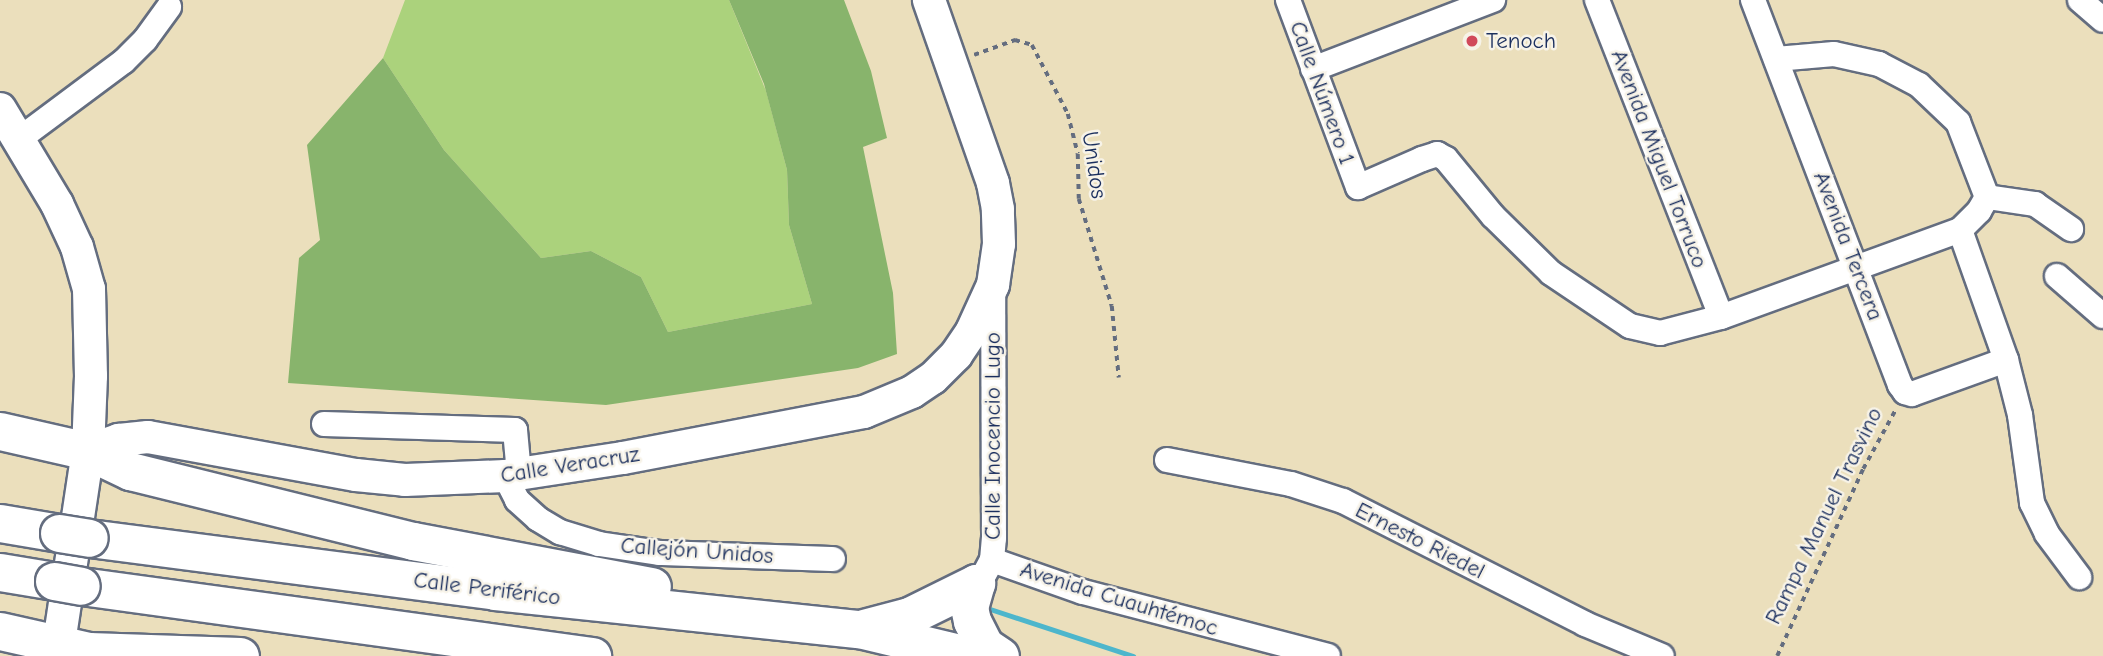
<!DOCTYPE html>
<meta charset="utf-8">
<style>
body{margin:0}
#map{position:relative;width:2103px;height:656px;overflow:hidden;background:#ebdfbc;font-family:"Comic Neue",sans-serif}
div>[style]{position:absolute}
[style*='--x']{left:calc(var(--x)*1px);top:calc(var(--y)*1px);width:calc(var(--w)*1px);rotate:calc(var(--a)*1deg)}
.green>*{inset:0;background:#abd27c}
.forest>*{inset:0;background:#88b46c}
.stream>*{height:5px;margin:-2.5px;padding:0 2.5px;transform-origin:2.5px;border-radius:2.5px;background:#4db6cc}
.path>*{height:3.5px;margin-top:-1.75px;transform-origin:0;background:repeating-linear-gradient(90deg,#646d7f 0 5px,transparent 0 10px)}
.roads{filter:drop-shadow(2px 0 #646d7f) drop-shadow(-2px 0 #646d7f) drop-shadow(0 2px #646d7f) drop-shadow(0 -2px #646d7f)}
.minor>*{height:24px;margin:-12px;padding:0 12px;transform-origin:12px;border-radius:12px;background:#fff}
.major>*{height:32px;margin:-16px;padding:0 16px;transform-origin:16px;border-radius:16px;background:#fff}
.highway>*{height:37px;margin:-18.5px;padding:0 18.5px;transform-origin:18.5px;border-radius:18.5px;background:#fff}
.bridges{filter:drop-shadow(2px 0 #646d7f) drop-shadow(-2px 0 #646d7f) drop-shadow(0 2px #646d7f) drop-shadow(0 -2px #646d7f)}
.highway-bridge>*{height:37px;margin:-18.5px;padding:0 18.5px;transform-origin:18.5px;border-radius:18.5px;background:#fff}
.dots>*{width:19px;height:19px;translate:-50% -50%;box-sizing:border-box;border:4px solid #f7f3e8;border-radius:50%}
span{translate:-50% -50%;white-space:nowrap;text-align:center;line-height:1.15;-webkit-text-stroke:5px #f7f3e8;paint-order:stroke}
.poi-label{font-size:23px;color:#1b2f5e}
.left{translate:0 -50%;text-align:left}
.street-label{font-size:23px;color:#1b2f5e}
</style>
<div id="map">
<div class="green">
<div style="clip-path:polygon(405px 0,729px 0,766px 91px,787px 170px,789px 225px,812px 304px,668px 332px,641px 277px,591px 251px,541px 258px,444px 150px,383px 58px)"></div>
</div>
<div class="forest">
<div style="clip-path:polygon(729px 0,844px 0,871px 71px,887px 138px,863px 147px,893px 293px,897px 354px,858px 368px,606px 405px,288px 383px,299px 258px,320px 240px,307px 145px,383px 58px,444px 150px,541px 258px,591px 251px,641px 277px,668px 332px,812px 304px,789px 225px,787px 170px,764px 84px)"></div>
</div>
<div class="stream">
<div style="--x:984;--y:607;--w:157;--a:18.2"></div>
</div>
<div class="path">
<div style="--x:974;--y:55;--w:44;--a:-20.1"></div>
<div style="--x:1015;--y:40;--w:18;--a:16"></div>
<div style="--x:1032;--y:45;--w:78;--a:62.4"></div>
<div style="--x:1068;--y:114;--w:41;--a:76"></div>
<div style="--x:1078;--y:154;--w:45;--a:88.7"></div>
<div style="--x:1079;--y:199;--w:112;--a:72.9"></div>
<div style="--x:1112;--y:306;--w:72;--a:84.4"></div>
<div style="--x:1777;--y:656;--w:206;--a:-65.3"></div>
<div style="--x:1863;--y:469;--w:68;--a:-61.2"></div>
</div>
<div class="roads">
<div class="minor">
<div style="--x:1288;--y:0;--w:200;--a:69.5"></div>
<div style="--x:1358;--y:187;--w:70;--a:-23.6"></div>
<div style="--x:1422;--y:159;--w:16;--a:-18"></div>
<div style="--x:1437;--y:154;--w:10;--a:29"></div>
<div style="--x:1446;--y:159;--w:74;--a:50.5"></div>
<div style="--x:1493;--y:216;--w:81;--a:44.5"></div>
<div style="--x:1551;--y:273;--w:95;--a:33.9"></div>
<div style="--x:1630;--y:326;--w:31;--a:13"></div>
<div style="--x:1660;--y:333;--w:63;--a:-14.7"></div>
<div style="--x:1721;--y:317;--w:254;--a:-20"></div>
<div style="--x:1960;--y:230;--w:27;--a:-45"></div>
<div style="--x:1979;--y:211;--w:16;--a:-60"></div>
<div style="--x:1597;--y:0;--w:340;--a:68.6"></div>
<div style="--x:1753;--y:0;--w:412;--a:69.1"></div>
<div style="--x:1900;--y:385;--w:9;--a:54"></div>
<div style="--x:1905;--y:392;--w:7;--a:16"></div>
<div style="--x:1912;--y:394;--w:100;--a:-19.9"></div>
<div style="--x:2080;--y:0;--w:30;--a:41"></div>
<div style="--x:1776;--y:59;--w:58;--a:-4.9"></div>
<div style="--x:1834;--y:54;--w:46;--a:12.5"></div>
<div style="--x:1879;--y:64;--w:45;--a:27.7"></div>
<div style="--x:1919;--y:85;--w:54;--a:43.5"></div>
<div style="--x:1958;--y:122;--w:80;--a:68.9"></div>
<div style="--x:1313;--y:69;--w:193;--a:-21"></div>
<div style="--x:18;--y:140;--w:132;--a:-36.7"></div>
<div style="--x:124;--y:61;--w:30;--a:-45"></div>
<div style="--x:145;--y:40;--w:41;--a:-54"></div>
<div style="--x:1987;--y:197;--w:49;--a:8.3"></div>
<div style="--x:2035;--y:204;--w:44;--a:34.8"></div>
<div style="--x:1960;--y:230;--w:138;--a:70.5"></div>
<div style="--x:2006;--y:360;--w:57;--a:75.7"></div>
<div style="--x:2020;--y:415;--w:89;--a:82.2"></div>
<div style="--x:2032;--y:503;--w:34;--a:64"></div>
<div style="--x:2047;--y:534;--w:54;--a:53.3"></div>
<div style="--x:2057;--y:276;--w:61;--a:41"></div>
<div style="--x:324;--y:424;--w:191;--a:1.8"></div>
<div style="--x:515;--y:430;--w:44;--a:84.8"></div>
<div style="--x:1167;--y:460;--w:126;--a:11"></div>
<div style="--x:1291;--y:484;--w:55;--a:18.1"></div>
<div style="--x:1343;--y:501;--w:271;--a:26.9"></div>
<div style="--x:1585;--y:624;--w:83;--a:22.6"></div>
<div style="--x:505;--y:476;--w:27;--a:63"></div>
<div style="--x:517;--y:500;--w:28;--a:42"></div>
<div style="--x:538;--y:519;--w:26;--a:31"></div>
<div style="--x:560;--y:532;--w:41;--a:17.1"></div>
<div style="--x:599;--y:544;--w:62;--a:8.4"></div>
<div style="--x:660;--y:553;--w:173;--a:2"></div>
<div style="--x:992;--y:560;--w:96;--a:19.4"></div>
<div style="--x:1083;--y:592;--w:253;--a:14.6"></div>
<div style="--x:985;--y:573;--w:15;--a:-62"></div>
<div style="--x:992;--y:560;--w:22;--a:-85"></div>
<div style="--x:994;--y:538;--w:245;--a:-90.2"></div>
</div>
<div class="major">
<div style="--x:0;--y:109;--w:111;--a:59"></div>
<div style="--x:57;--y:204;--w:47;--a:65.1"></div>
<div style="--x:77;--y:247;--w:44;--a:74.1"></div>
<div style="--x:89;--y:289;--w:87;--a:88.7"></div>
<div style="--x:91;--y:376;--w:75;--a:92.3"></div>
<div style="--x:88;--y:451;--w:207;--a:98.6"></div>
<div style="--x:88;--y:451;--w:33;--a:-20"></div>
<div style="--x:119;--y:440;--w:29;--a:-6"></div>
<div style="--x:148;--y:437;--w:211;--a:10.4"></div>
<div style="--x:356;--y:475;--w:49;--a:5.8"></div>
<div style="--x:405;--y:480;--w:100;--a:-2.3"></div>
<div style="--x:505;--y:476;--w:119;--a:-8.7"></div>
<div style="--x:623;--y:458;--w:245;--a:-10.8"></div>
<div style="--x:864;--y:412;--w:52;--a:-22.6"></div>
<div style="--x:912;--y:392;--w:25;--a:-34"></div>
<div style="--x:933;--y:378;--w:33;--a:-45"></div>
<div style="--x:956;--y:355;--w:29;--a:-56"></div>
<div style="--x:972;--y:331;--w:51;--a:-65.5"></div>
<div style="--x:993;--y:285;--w:41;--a:-81.7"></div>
<div style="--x:999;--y:244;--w:35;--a:-92"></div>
<div style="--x:998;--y:209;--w:26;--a:-101"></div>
<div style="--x:993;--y:183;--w:194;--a:-109.3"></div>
</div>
<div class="highway">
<div style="--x:0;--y:431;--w:90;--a:12.8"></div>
<div style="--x:88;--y:451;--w:47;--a:25.5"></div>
<div style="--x:130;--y:471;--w:292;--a:13.9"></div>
<div style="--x:413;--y:541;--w:243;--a:10.7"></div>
<div style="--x:0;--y:523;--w:60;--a:9.6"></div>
<div style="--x:89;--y:538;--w:409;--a:7.4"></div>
<div style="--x:495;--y:591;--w:366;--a:6"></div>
<div style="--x:859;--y:629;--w:116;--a:13.4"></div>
<div style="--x:0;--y:572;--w:55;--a:9.5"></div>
<div style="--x:976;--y:583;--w:25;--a:106"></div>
<div style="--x:969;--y:607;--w:14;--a:78"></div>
<div style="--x:972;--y:621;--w:28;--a:63"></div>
<div style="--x:985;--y:646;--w:18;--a:34"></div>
<div style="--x:81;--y:586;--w:516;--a:7.8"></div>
<div style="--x:864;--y:628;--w:47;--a:-14.9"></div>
<div style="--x:909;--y:616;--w:75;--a:-26.2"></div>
<div style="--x:0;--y:631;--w:91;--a:12.7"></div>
<div style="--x:89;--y:651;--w:151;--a:1.9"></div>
</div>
</div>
<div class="bridges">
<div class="highway-bridge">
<div style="--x:59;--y:533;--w:30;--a:9"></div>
<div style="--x:54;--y:581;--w:27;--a:10"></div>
</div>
</div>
<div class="dots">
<div style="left:1472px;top:41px;background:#d1495b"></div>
</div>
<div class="poi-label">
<span class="left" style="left:1486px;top:41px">Tenoch</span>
</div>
<div class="street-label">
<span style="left:1322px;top:93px;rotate:70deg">Calle Número 1</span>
<span style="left:1659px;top:159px;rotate:69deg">Avenida Miguel Torruco</span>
<span style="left:1094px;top:165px;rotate:82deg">Unidos</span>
<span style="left:1848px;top:246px;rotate:69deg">Avenida Tercera</span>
<span style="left:993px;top:436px;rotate:-90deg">Calle Inocencio Lugo</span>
<span style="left:570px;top:465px;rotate:-9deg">Calle Veracruz</span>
<span style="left:1824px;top:516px;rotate:-64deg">Rampa Manuel Trasvino</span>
<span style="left:1420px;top:541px;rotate:27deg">Ernesto Riedel</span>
<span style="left:697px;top:551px;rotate:4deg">Callejón Unidos</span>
<span style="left:487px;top:589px;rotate:7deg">Calle Periférico</span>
<span style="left:1119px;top:599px;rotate:17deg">Avenida Cuauhtémoc</span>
</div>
</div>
